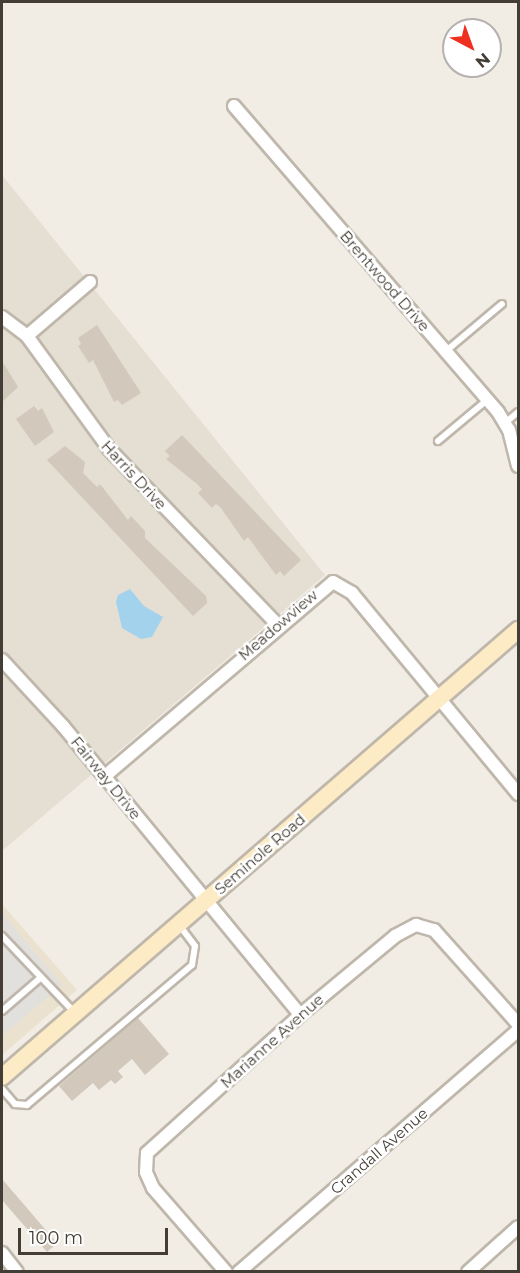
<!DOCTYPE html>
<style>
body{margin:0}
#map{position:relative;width:520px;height:1273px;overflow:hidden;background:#f1ede5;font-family:Montserrat,sans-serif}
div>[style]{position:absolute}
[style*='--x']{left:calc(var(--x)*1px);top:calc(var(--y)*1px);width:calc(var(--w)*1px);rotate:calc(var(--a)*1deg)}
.residential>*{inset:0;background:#e5ded3}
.education>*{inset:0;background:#eae1cf}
.parking>*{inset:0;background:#e2e0dd}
.water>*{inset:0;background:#a3d3ec}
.building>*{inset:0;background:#d2c8bb}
.roads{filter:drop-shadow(2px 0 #bfb7ab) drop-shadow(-2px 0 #bfb7ab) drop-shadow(0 2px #bfb7ab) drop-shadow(0 -2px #bfb7ab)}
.lane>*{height:6px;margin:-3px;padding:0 3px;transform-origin:3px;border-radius:3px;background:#fff}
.street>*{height:12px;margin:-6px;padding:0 6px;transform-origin:6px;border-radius:6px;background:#fff}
.secondary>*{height:16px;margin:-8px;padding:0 8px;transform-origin:8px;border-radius:8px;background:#fcebc5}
span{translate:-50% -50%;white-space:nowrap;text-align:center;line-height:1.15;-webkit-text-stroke:5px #fff;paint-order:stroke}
.street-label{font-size:15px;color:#433d35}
.frame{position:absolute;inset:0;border:3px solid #433d35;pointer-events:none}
.north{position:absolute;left:442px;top:18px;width:60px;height:60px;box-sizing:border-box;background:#fff;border:2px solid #b4b1ae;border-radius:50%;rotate:139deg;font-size:16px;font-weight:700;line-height:24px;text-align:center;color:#433d35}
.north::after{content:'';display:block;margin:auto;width:21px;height:27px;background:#ef301f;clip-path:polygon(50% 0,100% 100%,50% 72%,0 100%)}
.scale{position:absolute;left:18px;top:1228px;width:150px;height:27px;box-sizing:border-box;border:3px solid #433d35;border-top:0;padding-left:8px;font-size:18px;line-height:21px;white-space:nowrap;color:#433d35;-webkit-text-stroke:4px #fff;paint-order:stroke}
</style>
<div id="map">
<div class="residential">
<div style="clip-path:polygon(2px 175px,325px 575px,2px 851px)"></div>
</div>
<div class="education">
<div style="clip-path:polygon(2px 904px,77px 990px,2px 1055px)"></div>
</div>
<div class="parking">
<div style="clip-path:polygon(2px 913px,62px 985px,2px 1036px)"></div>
</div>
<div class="water">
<div style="clip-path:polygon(130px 589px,144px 606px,163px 617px,152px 637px,141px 639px,122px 628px,116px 602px,118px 595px)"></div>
</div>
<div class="building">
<div style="clip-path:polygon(97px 325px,141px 393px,122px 405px,118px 400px,114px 402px,93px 360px,89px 363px,78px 346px,81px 344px,78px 338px)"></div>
<div style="clip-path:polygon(2px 361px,18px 387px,2px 402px)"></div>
<div style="clip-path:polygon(34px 406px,38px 411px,42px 408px,54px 432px,35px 446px,16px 419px)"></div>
<div style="clip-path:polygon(182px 435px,301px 560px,284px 576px,280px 571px,276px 575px,248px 537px,244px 541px,221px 508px,216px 504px,212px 508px,198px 493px,202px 489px,197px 484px,166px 459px,170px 456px,165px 451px)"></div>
<div style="clip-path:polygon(65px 446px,85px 462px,83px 473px,97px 487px,100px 484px,128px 520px,131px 516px,145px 531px,145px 538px,206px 596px,207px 603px,193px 616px,47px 460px)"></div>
<div style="clip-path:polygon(138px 1018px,169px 1054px,145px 1075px,132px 1059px,118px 1071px,123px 1077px,115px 1084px,111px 1080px,99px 1090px,93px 1083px,72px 1101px,59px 1086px)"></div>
<div style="clip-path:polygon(2px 1179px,57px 1243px,47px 1252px,2px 1200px)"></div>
</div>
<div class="roads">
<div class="lane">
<div style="--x:446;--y:351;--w:73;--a:-40"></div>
<div style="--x:505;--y:423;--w:17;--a:-40"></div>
<div style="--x:438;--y:441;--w:64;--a:-39.9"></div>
<div style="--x:2;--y:936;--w:106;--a:46.5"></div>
<div style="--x:2;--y:1011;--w:49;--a:-40.9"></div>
<div style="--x:2;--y:1089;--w:20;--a:49"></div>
<div style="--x:15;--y:1104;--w:12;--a:5"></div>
<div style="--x:27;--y:1105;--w:216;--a:-40.3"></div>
<div style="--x:192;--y:965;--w:19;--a:-81"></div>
<div style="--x:195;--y:946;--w:26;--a:-127"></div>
</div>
<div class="street">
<div style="--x:234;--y:106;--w:404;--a:49.2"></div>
<div style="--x:498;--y:412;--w:21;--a:59"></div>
<div style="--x:509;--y:430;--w:37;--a:76"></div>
<div style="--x:2;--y:317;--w:31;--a:37"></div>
<div style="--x:27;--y:336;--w:140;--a:54"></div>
<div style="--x:109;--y:449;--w:244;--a:46.2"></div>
<div style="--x:27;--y:336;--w:83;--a:-40.6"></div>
<div style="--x:2;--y:660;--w:90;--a:47.3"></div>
<div style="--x:63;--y:726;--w:374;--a:50.6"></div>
<div style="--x:105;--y:776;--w:299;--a:-40.4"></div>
<div style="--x:333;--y:582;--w:22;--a:30"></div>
<div style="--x:352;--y:593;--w:261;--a:50.4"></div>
<div style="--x:2;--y:1253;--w:24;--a:52"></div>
<div style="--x:226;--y:1272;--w:111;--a:-131"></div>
<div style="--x:153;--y:1188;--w:17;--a:-114"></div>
<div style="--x:146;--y:1172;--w:19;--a:-87"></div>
<div style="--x:147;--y:1153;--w:206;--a:-42"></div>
<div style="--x:300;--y:1015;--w:124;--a:-39.7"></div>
<div style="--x:395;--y:936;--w:24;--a:-28"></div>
<div style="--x:416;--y:925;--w:19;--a:16"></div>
<div style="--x:434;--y:930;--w:126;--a:48.2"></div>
<div style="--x:239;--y:1272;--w:369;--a:-40.9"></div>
<div style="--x:468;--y:1272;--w:67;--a:-42"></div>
</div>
<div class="secondary">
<div style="--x:2;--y:1077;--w:683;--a:-40.9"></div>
</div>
</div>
<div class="street-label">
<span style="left:385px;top:281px;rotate:49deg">Brentwood Drive</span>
<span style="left:134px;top:475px;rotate:47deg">Harris Drive</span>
<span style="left:278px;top:625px;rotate:-41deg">Meadowview</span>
<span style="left:106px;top:778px;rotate:51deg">Fairway Drive</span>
<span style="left:260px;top:854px;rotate:-41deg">Seminole Road</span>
<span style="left:272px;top:1041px;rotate:-42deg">Marianne Avenue</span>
<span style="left:379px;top:1151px;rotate:-41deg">Crandall Avenue</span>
</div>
<div class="frame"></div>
<div class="north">N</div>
<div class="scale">100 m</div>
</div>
